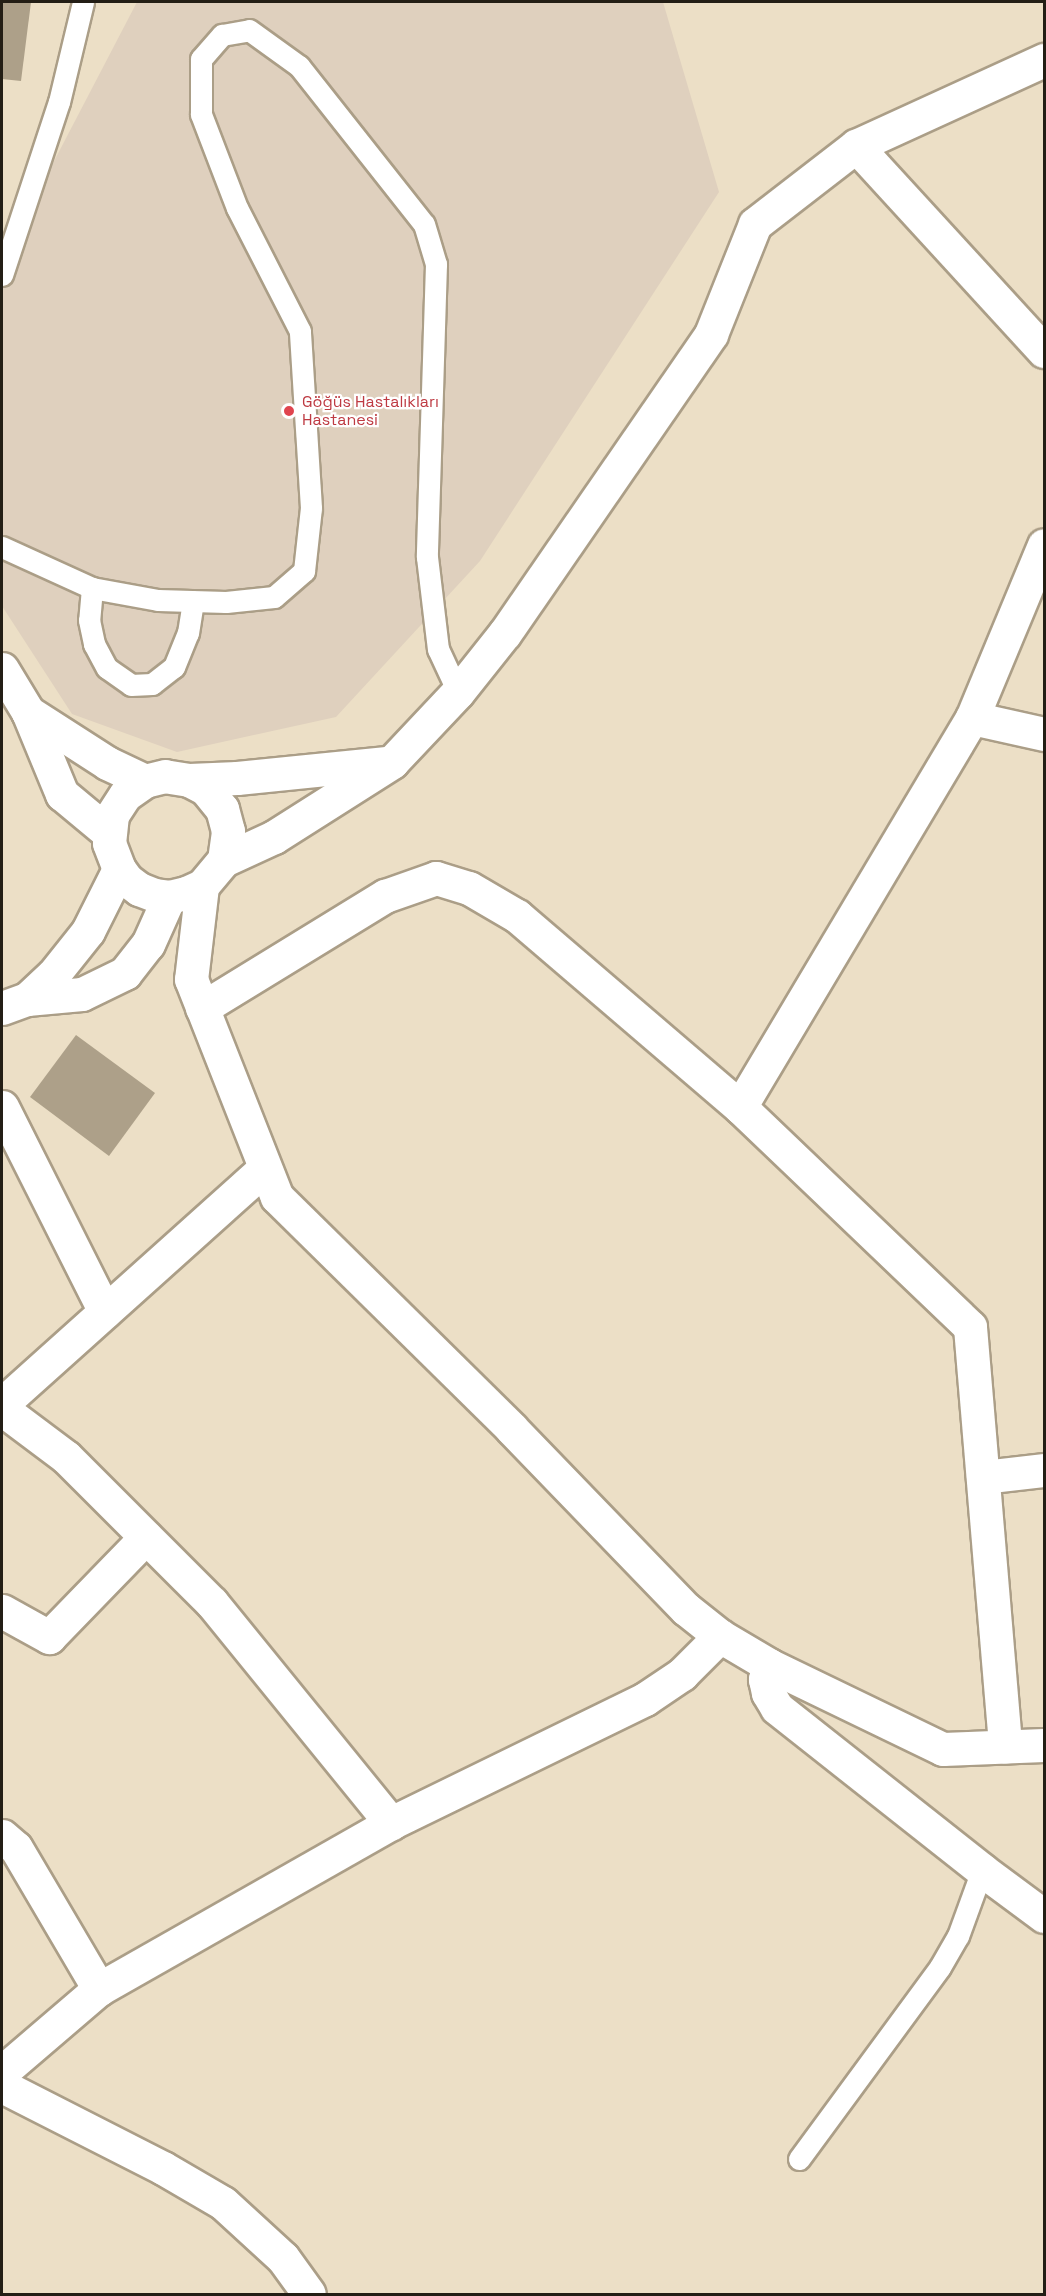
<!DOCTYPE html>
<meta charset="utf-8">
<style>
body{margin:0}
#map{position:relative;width:1046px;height:2296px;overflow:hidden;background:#ecdfc6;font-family:"Space Grotesk",sans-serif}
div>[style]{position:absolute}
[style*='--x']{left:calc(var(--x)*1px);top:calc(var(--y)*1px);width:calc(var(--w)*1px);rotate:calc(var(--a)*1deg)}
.medical>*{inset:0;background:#dfd0be}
.building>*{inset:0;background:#ada089}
.roads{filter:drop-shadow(2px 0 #ab9e87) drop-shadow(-2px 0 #ab9e87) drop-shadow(0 2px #ab9e87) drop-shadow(0 -2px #ab9e87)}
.lane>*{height:21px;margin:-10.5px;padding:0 10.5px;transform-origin:10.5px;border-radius:10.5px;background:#fff}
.street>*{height:33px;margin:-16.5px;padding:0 16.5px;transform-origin:16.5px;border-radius:16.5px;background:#fff}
.secondary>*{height:33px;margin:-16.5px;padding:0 16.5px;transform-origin:16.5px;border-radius:16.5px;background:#fff}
.dots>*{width:16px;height:16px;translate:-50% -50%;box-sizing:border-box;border:3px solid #fff;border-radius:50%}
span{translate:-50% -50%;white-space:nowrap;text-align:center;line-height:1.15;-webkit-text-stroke:4.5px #fff;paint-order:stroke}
.health-label{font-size:16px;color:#be3a42}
.left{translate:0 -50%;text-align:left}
.frame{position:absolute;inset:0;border:3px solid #231e15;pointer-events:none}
</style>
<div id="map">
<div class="medical">
<div style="clip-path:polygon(137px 2px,663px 2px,719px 192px,480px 561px,336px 717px,177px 752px,72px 714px,2px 606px,2px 261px)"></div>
</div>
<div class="building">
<div style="clip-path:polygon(2px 2px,31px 2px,21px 81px,2px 79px)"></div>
<div style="clip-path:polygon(76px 1035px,155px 1093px,109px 1156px,30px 1097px)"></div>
</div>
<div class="roads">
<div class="lane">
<div style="--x:2;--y:275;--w:182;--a:-71.8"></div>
<div style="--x:59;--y:102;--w:103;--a:-76.5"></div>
<div style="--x:2;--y:547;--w:99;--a:24.5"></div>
<div style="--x:92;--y:588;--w:67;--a:10.3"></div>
<div style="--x:158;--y:600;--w:68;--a:1.7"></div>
<div style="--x:226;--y:602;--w:48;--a:-5.9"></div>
<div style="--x:274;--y:597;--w:40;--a:-41"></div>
<div style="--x:304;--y:571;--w:63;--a:-83.7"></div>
<div style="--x:311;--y:508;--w:177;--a:-93.6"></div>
<div style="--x:300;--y:331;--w:138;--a:-117.1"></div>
<div style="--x:237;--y:208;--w:101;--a:-111"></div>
<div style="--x:201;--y:114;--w:55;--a:-90"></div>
<div style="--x:201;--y:59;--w:32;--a:-49"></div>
<div style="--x:222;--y:35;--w:27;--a:-10"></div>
<div style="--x:249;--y:30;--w:62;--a:35.8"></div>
<div style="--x:299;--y:66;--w:201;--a:51.7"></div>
<div style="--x:424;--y:224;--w:42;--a:73.3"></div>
<div style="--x:436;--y:264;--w:293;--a:91.8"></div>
<div style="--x:427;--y:557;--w:93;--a:83.2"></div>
<div style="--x:438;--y:649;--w:47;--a:65.1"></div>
<div style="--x:92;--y:588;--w:32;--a:95"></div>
<div style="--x:89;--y:620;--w:25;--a:78"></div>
<div style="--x:94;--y:644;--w:27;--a:62"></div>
<div style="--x:107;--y:668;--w:29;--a:35"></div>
<div style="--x:131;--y:685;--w:21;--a:-3"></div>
<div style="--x:152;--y:684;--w:28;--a:-38"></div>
<div style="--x:174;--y:667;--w:37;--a:-68"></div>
<div style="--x:188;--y:633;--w:32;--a:-81"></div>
<div style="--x:799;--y:2159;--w:238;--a:-53.7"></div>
<div style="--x:940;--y:1967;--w:36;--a:-60"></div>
<div style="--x:958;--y:1936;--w:70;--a:-70"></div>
</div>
<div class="street">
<div style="--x:856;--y:146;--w:278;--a:47.5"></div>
<div style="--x:972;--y:718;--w:74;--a:12.5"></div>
<div style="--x:202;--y:886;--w:94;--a:96.7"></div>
<div style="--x:191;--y:979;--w:234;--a:68.5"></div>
<div style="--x:277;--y:1197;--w:329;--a:44.6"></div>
<div style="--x:511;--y:1428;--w:252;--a:46"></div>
<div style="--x:686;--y:1609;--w:43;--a:38.5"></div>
<div style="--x:720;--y:1636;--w:57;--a:30.6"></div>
<div style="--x:769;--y:1665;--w:193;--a:25.8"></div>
<div style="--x:943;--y:1749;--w:101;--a:-2.3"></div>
<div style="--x:2;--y:1008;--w:27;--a:-20"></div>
<div style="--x:202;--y:1008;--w:215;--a:-31.5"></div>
<div style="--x:385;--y:896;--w:54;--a:-19.4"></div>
<div style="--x:436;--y:878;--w:34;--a:17"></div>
<div style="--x:469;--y:888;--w:56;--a:30.3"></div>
<div style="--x:517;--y:916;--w:294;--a:40.6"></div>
<div style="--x:740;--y:1107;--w:318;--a:43.7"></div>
<div style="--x:970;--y:1327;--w:421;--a:85.2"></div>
<div style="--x:2;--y:1107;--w:229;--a:63.3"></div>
<div style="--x:740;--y:1107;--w:453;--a:-59.2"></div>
<div style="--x:972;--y:718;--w:187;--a:-67.4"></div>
<div style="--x:2;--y:1404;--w:353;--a:-41.9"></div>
<div style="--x:2;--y:1409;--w:80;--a:36.9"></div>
<div style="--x:66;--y:1457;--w:206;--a:45"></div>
<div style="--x:212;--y:1603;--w:284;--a:50.9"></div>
<div style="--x:983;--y:1477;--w:61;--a:-6.5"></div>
<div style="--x:2;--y:1611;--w:54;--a:29"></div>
<div style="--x:49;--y:1637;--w:139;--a:-45.9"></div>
<div style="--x:769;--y:1665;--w:15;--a:106"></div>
<div style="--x:765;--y:1679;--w:14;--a:78"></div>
<div style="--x:768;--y:1693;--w:17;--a:59"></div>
<div style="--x:777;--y:1708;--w:261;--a:38.3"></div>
<div style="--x:982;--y:1870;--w:77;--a:36.6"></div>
<div style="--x:2;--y:1836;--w:18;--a:41"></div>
<div style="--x:16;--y:1848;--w:164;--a:59.5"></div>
<div style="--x:2;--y:2072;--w:128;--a:-40.6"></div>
<div style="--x:99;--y:1989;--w:336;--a:-29.6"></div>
<div style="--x:391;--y:1823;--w:283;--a:-26"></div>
<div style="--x:645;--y:1699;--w:45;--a:-34"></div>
<div style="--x:682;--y:1674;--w:54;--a:-45"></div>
<div style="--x:2;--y:2086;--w:181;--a:27"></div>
<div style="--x:163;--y:2168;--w:69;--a:30.3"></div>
<div style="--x:223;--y:2203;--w:81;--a:42.5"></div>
<div style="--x:283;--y:2258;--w:44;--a:54.2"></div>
</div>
<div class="secondary">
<div style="--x:2;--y:669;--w:50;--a:58.8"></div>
<div style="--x:28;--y:712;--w:89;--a:67.5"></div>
<div style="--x:62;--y:794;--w:61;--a:39.7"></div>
<div style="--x:28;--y:712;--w:94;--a:32.8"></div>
<div style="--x:107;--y:763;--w:42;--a:25.3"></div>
<div style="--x:189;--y:780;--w:48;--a:-2.4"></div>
<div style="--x:237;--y:778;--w:148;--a:-5.8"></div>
<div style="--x:224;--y:860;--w:29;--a:-82"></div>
<div style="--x:228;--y:831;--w:23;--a:-105"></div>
<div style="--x:222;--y:809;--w:26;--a:-129"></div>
<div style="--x:206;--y:789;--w:19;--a:-152"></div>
<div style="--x:189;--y:780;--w:24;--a:-171"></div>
<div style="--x:165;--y:776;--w:21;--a:166"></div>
<div style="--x:145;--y:781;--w:24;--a:145"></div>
<div style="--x:125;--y:795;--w:24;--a:123"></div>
<div style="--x:112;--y:815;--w:28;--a:96"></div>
<div style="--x:109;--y:843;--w:28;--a:69"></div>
<div style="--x:119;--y:869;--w:14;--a:54"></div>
<div style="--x:127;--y:880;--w:15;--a:37"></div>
<div style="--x:139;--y:889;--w:17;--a:21"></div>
<div style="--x:155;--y:895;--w:14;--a:8"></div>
<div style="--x:169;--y:897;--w:17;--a:-13"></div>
<div style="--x:186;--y:893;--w:17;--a:-24"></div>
<div style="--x:202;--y:886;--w:34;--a:-50"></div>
<div style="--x:224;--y:860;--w:55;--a:-24.7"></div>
<div style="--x:274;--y:837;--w:140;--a:-32.4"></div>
<div style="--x:392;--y:762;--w:96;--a:-46.7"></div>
<div style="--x:458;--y:692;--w:75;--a:-51.5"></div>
<div style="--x:505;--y:633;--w:363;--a:-55.4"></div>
<div style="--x:711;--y:334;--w:118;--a:-68.2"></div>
<div style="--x:755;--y:224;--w:128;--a:-37.7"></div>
<div style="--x:856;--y:146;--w:207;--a:-24.6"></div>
<div style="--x:27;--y:999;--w:55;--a:-5.2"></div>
<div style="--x:82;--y:994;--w:48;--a:-26"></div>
<div style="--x:125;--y:973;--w:37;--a:-52"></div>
<div style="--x:148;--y:944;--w:51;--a:-65.9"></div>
<div style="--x:27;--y:999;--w:35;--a:-43"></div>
<div style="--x:53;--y:975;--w:56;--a:-51.5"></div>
<div style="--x:88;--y:931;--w:69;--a:-63.4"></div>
</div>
</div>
<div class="dots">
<div style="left:289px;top:411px;background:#e0444e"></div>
</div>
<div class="health-label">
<span class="left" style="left:302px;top:411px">Göğüs Hastalıkları<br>Hastanesi</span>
</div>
<div class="frame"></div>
</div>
